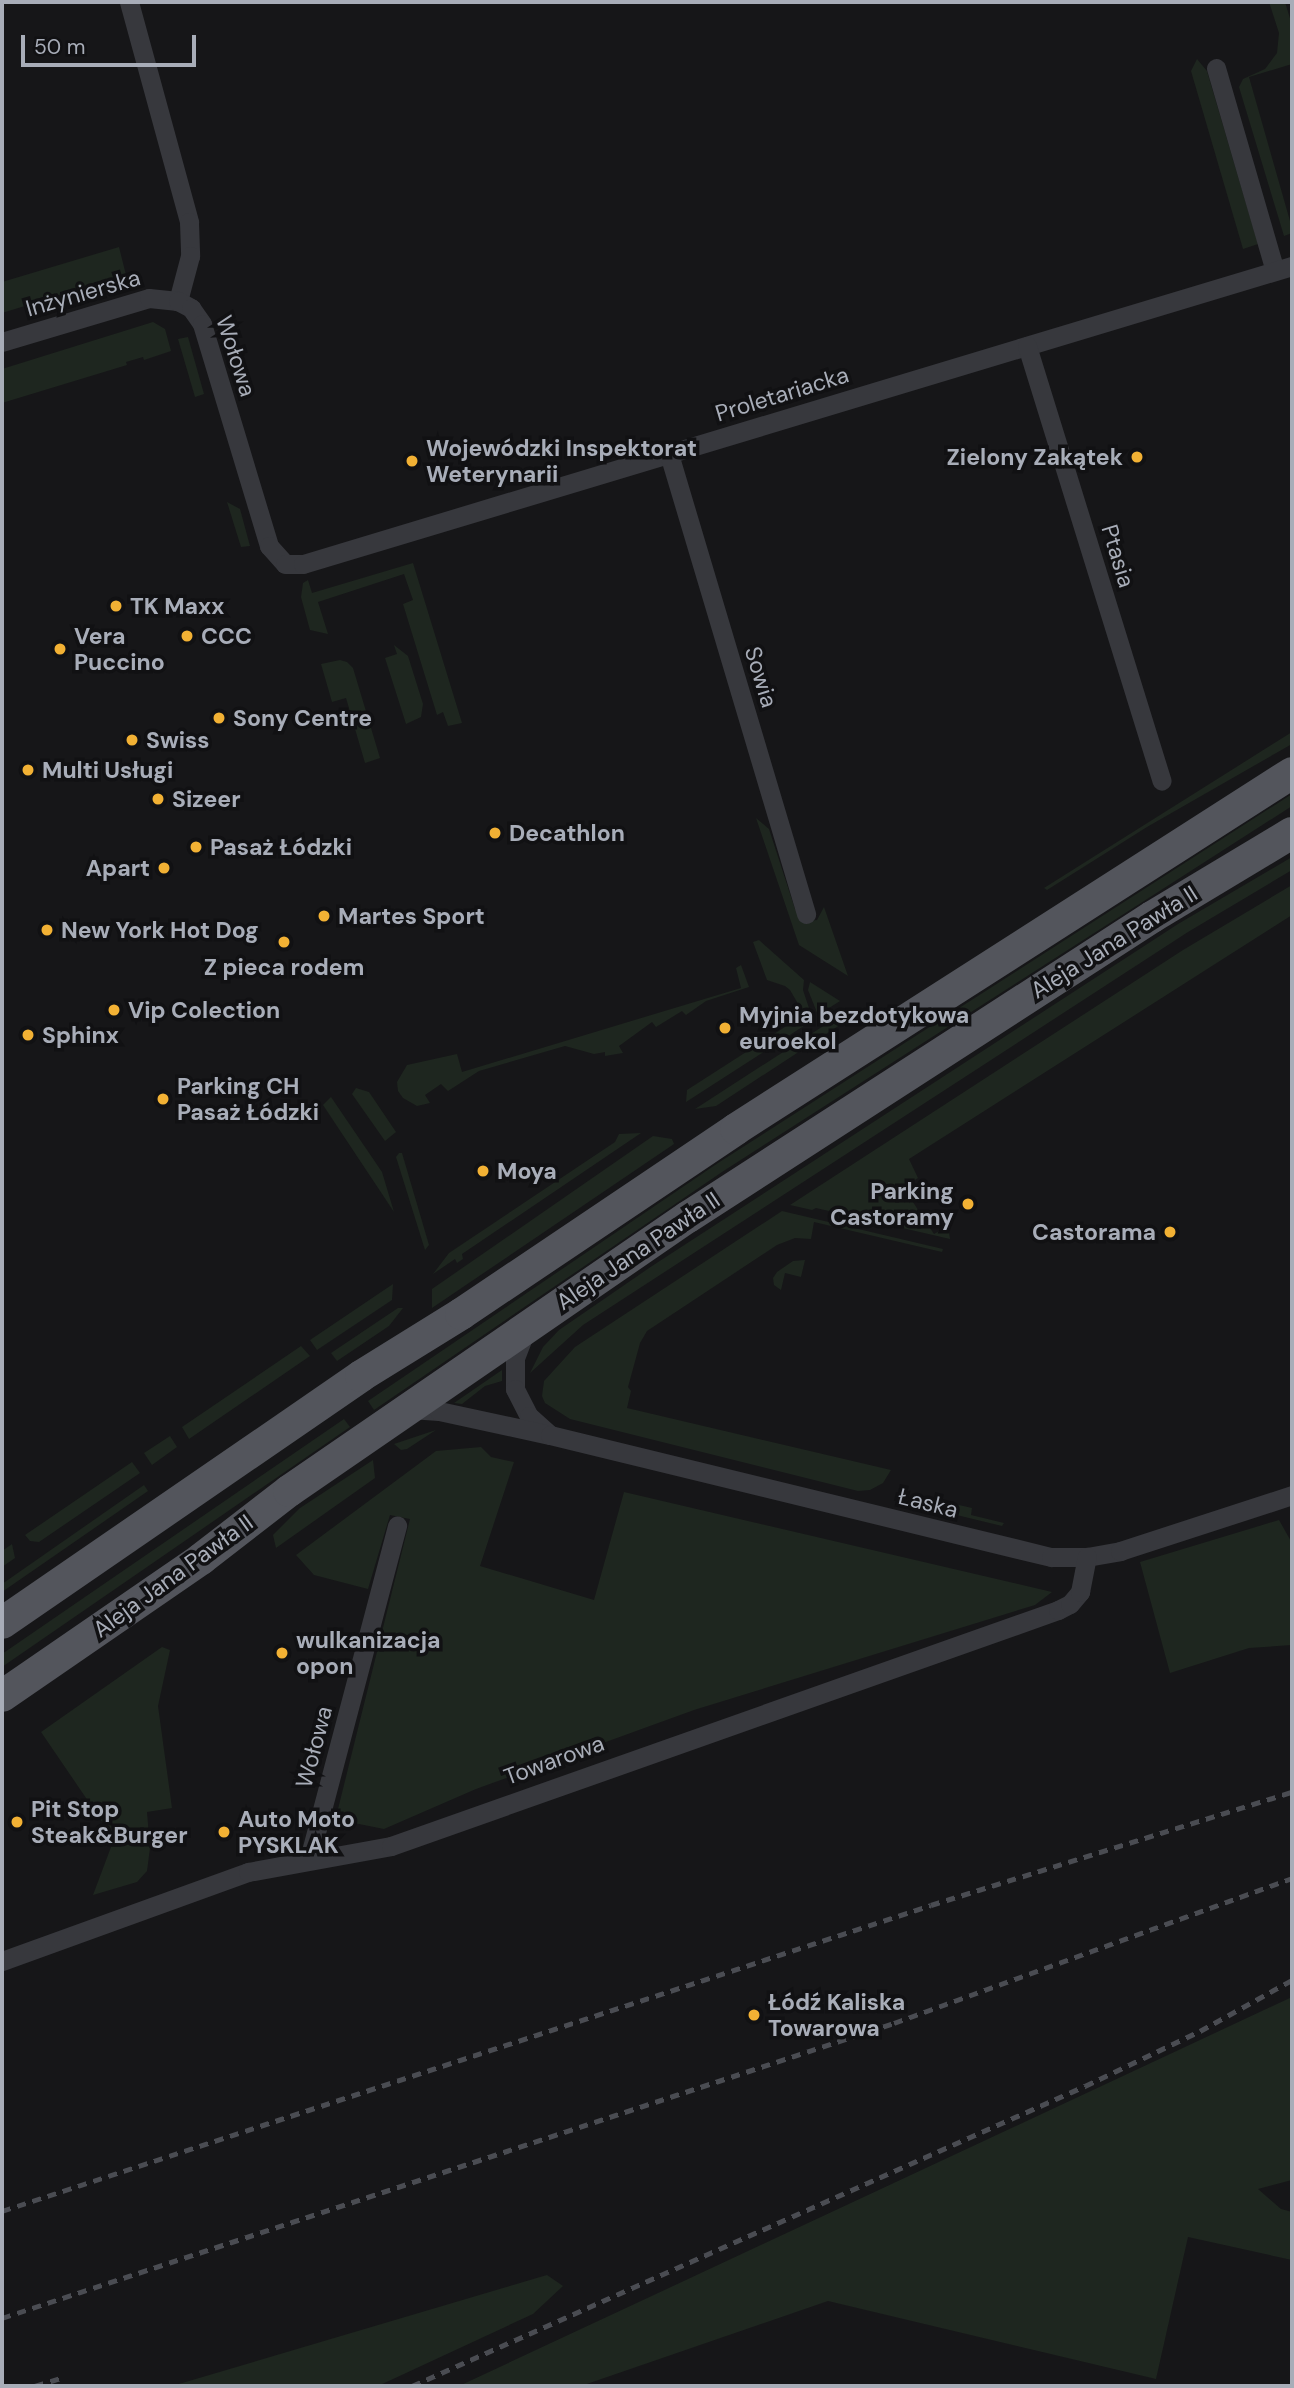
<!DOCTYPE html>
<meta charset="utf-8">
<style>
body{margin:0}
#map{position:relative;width:1294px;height:2388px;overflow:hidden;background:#161618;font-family:"DM Sans",sans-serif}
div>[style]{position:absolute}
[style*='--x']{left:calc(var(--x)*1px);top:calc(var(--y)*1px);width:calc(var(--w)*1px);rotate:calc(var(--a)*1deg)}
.green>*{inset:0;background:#1e261f}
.street>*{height:19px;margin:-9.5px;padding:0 9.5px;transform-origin:9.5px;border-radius:9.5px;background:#37383d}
.primary>*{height:32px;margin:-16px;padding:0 16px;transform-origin:16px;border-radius:16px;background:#53555c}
.rail>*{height:5px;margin-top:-2.5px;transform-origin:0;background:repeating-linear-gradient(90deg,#4a4c52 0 9px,transparent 0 16px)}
.dots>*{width:19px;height:19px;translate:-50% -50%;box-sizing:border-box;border:4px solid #111113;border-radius:50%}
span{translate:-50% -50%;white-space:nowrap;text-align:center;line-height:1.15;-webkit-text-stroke:7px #111113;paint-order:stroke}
.street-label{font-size:23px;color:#a8adb8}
.poi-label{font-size:23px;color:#a8adb8;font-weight:700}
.left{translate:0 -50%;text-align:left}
.right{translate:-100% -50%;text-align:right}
.frame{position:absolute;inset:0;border:4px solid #a8adb8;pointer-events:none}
.scale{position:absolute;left:21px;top:35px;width:175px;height:32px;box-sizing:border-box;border:4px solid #a8adb8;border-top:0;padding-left:9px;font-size:21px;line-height:24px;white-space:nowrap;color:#a8adb8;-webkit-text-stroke:5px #111113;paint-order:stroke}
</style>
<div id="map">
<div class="green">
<div style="clip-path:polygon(1269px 2px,1285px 2px,1292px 25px,1292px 64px,1249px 77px,1292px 228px,1292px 233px,1284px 236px,1239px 87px,1243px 79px,1265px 69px,1277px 53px,1279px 33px)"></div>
<div style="clip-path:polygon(1197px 59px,1207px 71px,1258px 244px,1243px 249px,1191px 71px)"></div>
<div style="clip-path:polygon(119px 247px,126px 275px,2px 313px,2px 282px)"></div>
<div style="clip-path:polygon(153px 322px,165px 329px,171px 351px,144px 360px,143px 357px,126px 362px,127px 365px,2px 403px,2px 369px)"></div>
<div style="clip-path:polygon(188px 337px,204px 394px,195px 397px,178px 339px)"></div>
<div style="clip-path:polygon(227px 502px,240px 509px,250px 546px,241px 547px)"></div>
<div style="clip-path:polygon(413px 563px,462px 723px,448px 726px,443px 712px,437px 715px,403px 604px,413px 600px,404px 574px,318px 602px,328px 634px,310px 630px,301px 597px,303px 583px,308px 580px,312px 593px)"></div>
<div style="clip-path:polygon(394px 645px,408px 656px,423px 704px,421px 717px,406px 724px,385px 658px,397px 654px)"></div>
<div style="clip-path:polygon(340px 660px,347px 662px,353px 668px,380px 758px,365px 763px,346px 698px,332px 702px,321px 664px)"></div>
<div style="clip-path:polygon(1292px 732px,1292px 744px,1147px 827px,1047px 890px,1044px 888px)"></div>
<div style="clip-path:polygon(1292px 794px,1292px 806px,722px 1172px,374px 1410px,368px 1401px,718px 1163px)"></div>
<div style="clip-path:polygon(756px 818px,769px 829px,795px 909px,805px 921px,817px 920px,824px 907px,848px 976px,799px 945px)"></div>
<div style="clip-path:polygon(1292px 857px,1292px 870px,1188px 932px,583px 1325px,530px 1373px,543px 1347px,559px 1330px,652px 1266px,1178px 924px)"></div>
<div style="clip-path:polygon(1292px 885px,1292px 915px,909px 1159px,918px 1178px,903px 1187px,934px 1234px,948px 1226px,950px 1239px,816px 1208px,812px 1210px,790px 1205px,1183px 950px)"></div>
<div style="clip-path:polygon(759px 940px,804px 980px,803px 990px,813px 1020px,686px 1102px,687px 1090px,791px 1023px,796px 1016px,797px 1002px,790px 990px,785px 986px,767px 980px,753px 942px)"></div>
<div style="clip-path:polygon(741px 965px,749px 987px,706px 1001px,686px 1015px,682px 1011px,656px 1027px,652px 1022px,619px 1046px,623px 1053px,605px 1056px,605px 1052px,594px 1054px,565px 1046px,479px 1071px,448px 1091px,441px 1084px,425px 1095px,430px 1103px,417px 1106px,403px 1098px,398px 1091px,397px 1082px,407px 1065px,457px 1054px,462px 1072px,741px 988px,736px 968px)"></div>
<div style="clip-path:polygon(810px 982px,840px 1001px,818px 1015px,808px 990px)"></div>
<div style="clip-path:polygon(848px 1010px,854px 1014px,852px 1017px,716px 1106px,695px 1109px)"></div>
<div style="clip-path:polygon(356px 1088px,369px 1092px,396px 1132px,385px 1141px,352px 1094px)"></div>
<div style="clip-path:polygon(331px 1097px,382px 1172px,394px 1212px,323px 1105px)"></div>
<div style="clip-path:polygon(641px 1133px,462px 1254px,463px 1259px,457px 1263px,455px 1259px,433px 1274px,449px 1253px,615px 1142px,619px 1134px)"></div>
<div style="clip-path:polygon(653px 1136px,672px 1139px,674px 1144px,432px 1308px,432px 1289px)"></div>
<div style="clip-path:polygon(399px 1153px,402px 1153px,429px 1245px,425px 1250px,396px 1157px)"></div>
<div style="clip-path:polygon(782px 1211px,943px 1249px,942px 1252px,814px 1222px,811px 1239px,795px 1238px,777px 1245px,647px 1331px,640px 1343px,628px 1387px,631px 1391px,627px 1408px,891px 1470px,883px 1483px,870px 1490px,858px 1491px,570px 1419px,545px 1403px,542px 1396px,544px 1381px,575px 1347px)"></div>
<div style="clip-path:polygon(805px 1260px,801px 1277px,785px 1273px,781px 1290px,774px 1285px,773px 1278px,777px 1272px,793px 1261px)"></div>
<div style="clip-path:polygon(393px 1284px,392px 1300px,317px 1350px,310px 1340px)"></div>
<div style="clip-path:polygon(398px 1308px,403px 1308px,389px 1326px,337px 1361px,331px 1353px)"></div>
<div style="clip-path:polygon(301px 1346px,310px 1356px,189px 1439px,182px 1427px)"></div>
<div style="clip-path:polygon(502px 1370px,502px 1381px,485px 1386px,462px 1404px,454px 1403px)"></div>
<div style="clip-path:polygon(344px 1419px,350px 1427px,2px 1667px,2px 1654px)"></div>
<div style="clip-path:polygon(436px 1430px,407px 1449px,401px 1450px,394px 1444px)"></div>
<div style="clip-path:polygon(170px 1436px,177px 1447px,152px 1465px,144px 1453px)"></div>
<div style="clip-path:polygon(481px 1447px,491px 1457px,514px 1462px,480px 1566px,594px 1600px,624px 1492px,1052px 1592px,1035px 1605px,694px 1710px,476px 1789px,384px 1829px,344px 1821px,338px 1809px,410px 1519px,390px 1515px,368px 1589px,314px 1575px,296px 1555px,436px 1451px)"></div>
<div style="clip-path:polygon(373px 1460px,375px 1478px,276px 1548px,273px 1535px,300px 1508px)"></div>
<div style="clip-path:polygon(132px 1462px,140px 1473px,39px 1542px,30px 1541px,25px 1535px)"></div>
<div style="clip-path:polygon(144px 1485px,148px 1491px,2px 1592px,2px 1584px)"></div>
<div style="clip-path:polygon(933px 1499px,972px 1508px,971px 1515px,1004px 1523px,1002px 1526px,936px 1510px,932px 1505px)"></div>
<div style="clip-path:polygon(1279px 1520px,1292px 1543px,1292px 1645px,1249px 1648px,1170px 1673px,1140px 1562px)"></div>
<div style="clip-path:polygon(12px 1544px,15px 1558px,2px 1567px,2px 1551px)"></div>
<div style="clip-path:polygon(162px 1647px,170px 1650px,158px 1706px,172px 1808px,147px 1812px,150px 1848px,147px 1871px,137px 1882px,93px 1895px,114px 1839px,41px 1732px)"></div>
<div style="clip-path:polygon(1292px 1997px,1292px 2180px,1258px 2189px,1281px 2209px,1292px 2212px,1292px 2260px,1188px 2237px,1156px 2379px,828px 2301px,581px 2386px,459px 2386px)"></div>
<div style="clip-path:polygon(547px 2275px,563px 2286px,533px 2314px,378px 2386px,172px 2386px)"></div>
</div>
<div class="street">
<div style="--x:129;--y:2;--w:228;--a:74.7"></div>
<div style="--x:189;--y:222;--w:34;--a:88"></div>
<div style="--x:190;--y:256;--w:47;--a:104.9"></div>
<div style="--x:1216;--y:68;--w:211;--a:73.8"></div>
<div style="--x:2;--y:342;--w:153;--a:-16.7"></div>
<div style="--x:149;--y:298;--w:29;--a:6"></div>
<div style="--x:178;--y:301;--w:15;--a:28"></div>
<div style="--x:191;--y:308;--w:19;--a:55"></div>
<div style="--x:202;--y:324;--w:232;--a:73.2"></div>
<div style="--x:269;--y:546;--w:24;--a:48"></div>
<div style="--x:285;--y:564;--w:18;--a:0"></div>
<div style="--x:303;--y:564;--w:1033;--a:-16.77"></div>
<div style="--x:1027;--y:346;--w:455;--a:72.8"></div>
<div style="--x:669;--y:454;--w:480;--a:73.4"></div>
<div style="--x:525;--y:1332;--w:28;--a:111"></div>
<div style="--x:515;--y:1358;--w:31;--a:90"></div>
<div style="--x:515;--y:1389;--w:30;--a:63"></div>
<div style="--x:529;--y:1416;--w:27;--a:42"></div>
<div style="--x:410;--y:1409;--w:29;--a:4"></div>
<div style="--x:439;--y:1411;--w:114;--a:12.2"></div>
<div style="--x:550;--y:1435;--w:516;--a:13.69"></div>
<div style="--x:1051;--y:1557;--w:36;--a:0"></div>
<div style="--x:1087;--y:1557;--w:34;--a:-10"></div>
<div style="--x:1120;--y:1551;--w:181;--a:-18"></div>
<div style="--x:309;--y:1859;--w:345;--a:-75.2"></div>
<div style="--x:2;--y:1961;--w:262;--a:-19.9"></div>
<div style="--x:248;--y:1872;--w:145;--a:-10.3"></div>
<div style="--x:391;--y:1846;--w:708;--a:-19.48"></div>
<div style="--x:1058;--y:1610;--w:13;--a:-27"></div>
<div style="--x:1070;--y:1604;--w:16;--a:-50"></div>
<div style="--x:1080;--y:1592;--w:36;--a:-79"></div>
</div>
<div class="primary">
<div style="--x:2;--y:1623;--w:436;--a:-34.5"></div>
<div style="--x:361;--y:1376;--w:118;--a:-31.8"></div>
<div style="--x:461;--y:1314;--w:331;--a:-33.9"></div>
<div style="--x:736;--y:1129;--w:660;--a:-32.63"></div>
<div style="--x:2;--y:1696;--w:242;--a:-34.5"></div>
<div style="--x:201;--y:1559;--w:111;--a:-37.7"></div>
<div style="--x:289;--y:1491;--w:484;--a:-34.5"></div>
<div style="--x:688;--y:1217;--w:553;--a:-32.88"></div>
<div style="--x:1152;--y:917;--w:163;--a:-31"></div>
</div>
<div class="rail">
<div style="--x:2;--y:2211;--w:978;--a:-18.23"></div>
<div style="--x:931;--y:1905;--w:378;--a:-17.4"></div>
<div style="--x:2;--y:2318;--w:940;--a:-18.3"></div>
<div style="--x:894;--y:2023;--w:424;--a:-20"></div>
<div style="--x:35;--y:2386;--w:30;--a:-17"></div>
<div style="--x:412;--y:2386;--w:737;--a:-24.03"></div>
<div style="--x:1085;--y:2086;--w:127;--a:-25.6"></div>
<div style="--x:1200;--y:2031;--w:105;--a:-29"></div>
</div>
<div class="dots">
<div style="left:1137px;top:457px;background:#f2b134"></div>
<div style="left:412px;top:461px;background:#f2b134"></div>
<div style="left:116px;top:606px;background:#f2b134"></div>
<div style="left:187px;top:636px;background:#f2b134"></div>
<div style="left:60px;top:649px;background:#f2b134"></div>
<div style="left:219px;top:718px;background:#f2b134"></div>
<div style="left:132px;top:740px;background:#f2b134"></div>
<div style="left:28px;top:770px;background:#f2b134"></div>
<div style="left:158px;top:799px;background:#f2b134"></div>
<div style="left:495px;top:833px;background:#f2b134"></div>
<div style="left:196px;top:847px;background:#f2b134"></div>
<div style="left:164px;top:868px;background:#f2b134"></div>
<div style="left:324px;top:916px;background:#f2b134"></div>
<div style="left:47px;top:930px;background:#f2b134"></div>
<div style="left:284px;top:942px;background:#f2b134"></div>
<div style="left:114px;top:1010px;background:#f2b134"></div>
<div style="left:725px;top:1028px;background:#f2b134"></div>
<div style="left:28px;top:1035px;background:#f2b134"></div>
<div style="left:163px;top:1099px;background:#f2b134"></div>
<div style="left:483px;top:1171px;background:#f2b134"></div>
<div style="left:968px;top:1204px;background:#f2b134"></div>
<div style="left:1170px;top:1232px;background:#f2b134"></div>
<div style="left:282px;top:1653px;background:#f2b134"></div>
<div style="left:17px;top:1822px;background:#f2b134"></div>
<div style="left:224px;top:1832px;background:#f2b134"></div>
<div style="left:754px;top:2015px;background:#f2b134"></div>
</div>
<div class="street-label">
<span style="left:83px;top:293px;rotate:-16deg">Inżynierska</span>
<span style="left:236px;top:356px;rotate:72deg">Wołowa</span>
<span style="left:782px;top:394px;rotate:-17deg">Proletariacka</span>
<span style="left:1118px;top:556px;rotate:73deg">Ptasia</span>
<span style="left:761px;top:677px;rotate:73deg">Sowia</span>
<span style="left:1114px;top:942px;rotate:-32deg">Aleja Jana Pawła II</span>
<span style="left:638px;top:1251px;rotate:-34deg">Aleja Jana Pawła II</span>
<span style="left:928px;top:1503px;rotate:14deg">Łaska</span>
<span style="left:173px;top:1576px;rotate:-36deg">Aleja Jana Pawła II</span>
<span style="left:314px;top:1747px;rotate:-75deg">Wołowa</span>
<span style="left:554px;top:1760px;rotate:-20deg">Towarowa</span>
</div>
<div class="poi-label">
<span class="left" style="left:426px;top:461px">Wojewódzki Inspektorat<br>Weterynarii</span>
<span class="right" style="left:1123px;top:457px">Zielony Zakątek</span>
<span class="left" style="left:130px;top:606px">TK Maxx</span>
<span class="left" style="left:74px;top:649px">Vera<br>Puccino</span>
<span class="left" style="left:201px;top:636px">CCC</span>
<span class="left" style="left:233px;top:718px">Sony Centre</span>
<span class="left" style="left:146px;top:740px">Swiss</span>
<span class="left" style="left:42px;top:770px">Multi Usługi</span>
<span class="left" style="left:172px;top:799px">Sizeer</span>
<span class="left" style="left:509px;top:833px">Decathlon</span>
<span class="left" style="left:210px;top:847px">Pasaż Łódzki</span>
<span class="right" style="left:150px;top:868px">Apart</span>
<span class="left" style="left:338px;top:916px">Martes Sport</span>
<span class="left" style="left:61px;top:930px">New York Hot Dog</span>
<span style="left:284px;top:967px">Z pieca rodem</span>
<span class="left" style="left:128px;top:1010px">Vip Colection</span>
<span class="left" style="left:739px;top:1028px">Myjnia bezdotykowa<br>euroekol</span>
<span class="left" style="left:42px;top:1035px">Sphinx</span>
<span class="left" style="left:177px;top:1099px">Parking CH<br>Pasaż Łódzki</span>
<span class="left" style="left:497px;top:1171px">Moya</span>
<span class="right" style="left:954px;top:1204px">Parking<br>Castoramy</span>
<span class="right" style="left:1156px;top:1232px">Castorama</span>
<span class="left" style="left:296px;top:1653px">wulkanizacja<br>opon</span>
<span class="left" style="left:31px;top:1822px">Pit Stop<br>Steak&amp;Burger</span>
<span class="left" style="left:238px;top:1832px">Auto Moto<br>PYSKLAK</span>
<span class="left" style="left:768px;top:2015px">Łódź Kaliska<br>Towarowa</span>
</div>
<div class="frame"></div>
<div class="scale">50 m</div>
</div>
